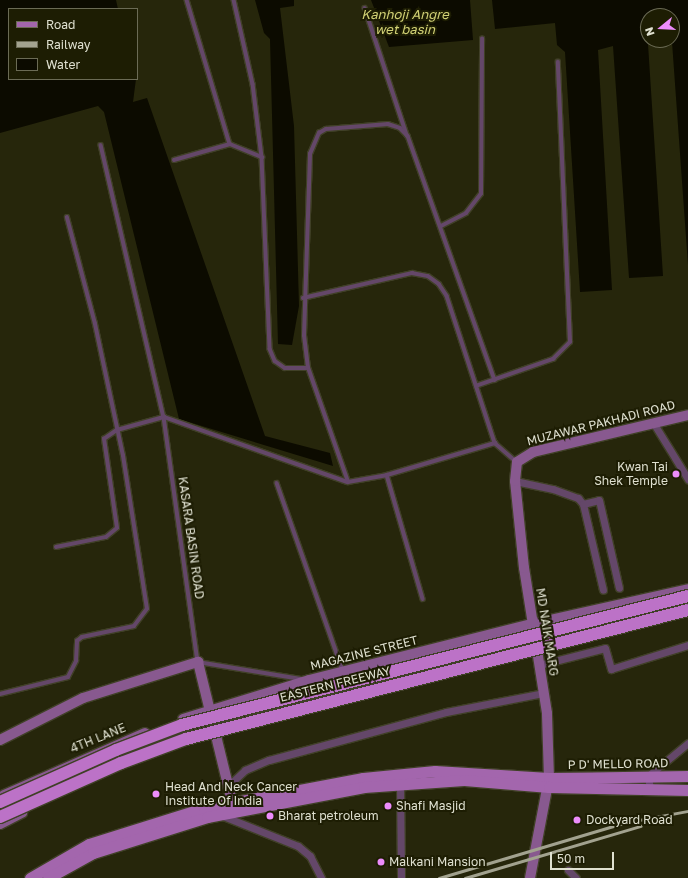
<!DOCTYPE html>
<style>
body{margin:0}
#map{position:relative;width:688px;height:878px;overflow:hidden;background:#26260b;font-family:"Golos Text",sans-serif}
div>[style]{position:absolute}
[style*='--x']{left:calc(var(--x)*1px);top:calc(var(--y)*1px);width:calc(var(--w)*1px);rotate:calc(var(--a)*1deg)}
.water>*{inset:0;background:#0c0b00}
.roads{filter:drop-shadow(1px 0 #404027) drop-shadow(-1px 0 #404027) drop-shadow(0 1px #404027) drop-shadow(0 -1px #404027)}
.lane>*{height:3.5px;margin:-1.75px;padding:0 1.75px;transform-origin:1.75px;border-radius:1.75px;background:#644769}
.street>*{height:7px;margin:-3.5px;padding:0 3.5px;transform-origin:3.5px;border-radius:3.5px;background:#644769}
.secondary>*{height:10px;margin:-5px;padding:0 5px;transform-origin:5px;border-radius:5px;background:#88598f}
.primary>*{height:11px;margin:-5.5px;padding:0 5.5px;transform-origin:5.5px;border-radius:5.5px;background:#a366ad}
.rail>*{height:2.5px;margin:-1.25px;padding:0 1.25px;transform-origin:1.25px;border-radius:1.25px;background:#a2a28f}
.bridges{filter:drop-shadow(1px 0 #404027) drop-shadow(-1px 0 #404027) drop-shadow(0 1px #404027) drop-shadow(0 -1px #404027)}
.highway-bridge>*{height:12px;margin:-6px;padding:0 6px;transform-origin:6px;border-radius:6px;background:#bc72c7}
.dots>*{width:11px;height:11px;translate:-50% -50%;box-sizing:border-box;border:2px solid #1d1d03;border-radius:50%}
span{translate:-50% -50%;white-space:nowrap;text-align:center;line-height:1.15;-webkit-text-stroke:4px #1d1d03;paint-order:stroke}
.street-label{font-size:12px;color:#dfe0d0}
.poi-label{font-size:12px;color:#dfe0d0}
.right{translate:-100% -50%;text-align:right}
.left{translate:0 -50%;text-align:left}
.water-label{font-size:13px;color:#d1d175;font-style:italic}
.legend{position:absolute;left:8px;top:8px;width:130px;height:72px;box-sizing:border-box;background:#1d1d03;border:1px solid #6b6b55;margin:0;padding:5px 7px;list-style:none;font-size:12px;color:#dfe0d0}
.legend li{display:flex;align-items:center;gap:8px;height:20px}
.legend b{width:20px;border:1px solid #6b6b55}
.north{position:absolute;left:640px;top:8px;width:40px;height:40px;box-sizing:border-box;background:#1d1d03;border:1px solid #6b6b55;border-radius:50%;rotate:252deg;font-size:11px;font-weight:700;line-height:16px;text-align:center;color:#dfe0d0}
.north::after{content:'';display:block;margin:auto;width:14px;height:18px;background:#ec8cfb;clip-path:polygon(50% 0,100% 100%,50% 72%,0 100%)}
.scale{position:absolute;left:550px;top:852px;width:64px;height:18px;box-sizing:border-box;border:2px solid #dfe0d0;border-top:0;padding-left:5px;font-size:12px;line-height:14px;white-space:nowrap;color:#dfe0d0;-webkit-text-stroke:3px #1d1d03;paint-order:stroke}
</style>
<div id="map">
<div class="water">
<div style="clip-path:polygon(0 0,116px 0,118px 9px,9px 9px,9px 79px,136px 79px,133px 102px,147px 98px,265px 436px,330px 453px,333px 466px,179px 419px,104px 112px,98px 106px,0 133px)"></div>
<div style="clip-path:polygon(255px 0,294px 0,294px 6px,280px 8px,294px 126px,299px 306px,292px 345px,278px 344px,270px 39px,264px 33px)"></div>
<div style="clip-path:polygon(371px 0,470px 0,473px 40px,389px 47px)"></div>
<div style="clip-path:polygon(evenodd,492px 0,688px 0,688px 265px,672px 42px,648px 44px,663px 276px,629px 278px,613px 46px,598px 50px,612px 290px,580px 292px,565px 52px,557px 45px,555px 23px,495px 29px,492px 0,648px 16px,672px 16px,672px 40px,648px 40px,648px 16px)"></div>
</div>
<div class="roads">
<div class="lane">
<div style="--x:187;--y:0;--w:150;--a:73.4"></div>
<div style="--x:234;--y:0;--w:86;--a:77.3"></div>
<div style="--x:253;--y:84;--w:74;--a:83"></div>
<div style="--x:262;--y:157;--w:192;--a:87.6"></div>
<div style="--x:270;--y:349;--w:13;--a:67"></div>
<div style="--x:275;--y:361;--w:12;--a:35"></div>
<div style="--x:285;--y:368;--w:23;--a:0"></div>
<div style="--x:365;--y:8;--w:134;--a:71.7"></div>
<div style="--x:101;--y:145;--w:279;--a:77"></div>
<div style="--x:164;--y:417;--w:247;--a:82.1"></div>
<div style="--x:198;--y:662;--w:104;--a:9.4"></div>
<div style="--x:174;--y:160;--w:58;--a:-15.9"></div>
<div style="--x:230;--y:144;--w:35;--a:22"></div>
<div style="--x:441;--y:226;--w:28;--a:-27"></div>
<div style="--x:466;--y:213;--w:24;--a:-52"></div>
<div style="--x:481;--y:194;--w:155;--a:-89.6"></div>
<div style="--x:303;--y:298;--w:112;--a:-12.9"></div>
<div style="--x:412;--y:273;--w:16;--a:11"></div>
<div style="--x:428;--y:276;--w:14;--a:36"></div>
<div style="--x:439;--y:284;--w:14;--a:56"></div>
<div style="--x:447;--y:296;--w:155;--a:71.9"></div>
<div style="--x:476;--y:386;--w:82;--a:-19.3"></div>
<div style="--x:553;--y:359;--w:24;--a:-45"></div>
<div style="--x:570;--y:342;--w:280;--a:-92.5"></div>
<div style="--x:387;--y:475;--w:129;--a:73.8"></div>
<div style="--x:348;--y:482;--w:121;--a:-109.3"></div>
<div style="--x:308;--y:368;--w:32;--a:-97"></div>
<div style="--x:304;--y:336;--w:182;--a:-88.1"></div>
<div style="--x:310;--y:154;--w:23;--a:-67"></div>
<div style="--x:319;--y:133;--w:8;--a:-30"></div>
<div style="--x:326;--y:129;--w:62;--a:-4.6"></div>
<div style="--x:388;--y:124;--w:13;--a:18"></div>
<div style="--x:400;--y:128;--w:11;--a:45"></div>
<div style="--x:408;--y:136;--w:259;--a:70.4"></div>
<div style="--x:277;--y:483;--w:198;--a:70.6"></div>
<div style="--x:56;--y:547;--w:51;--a:-11.3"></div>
<div style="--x:106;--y:537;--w:14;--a:-39"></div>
<div style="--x:117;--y:528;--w:90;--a:-98.3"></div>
<div style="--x:104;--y:439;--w:16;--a:-35"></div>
<div style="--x:117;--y:430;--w:49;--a:-15.5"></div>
<div style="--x:164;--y:417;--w:195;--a:19.5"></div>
<div style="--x:348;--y:482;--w:40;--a:-10"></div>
<div style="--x:387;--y:475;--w:113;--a:-16.5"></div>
<div style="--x:495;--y:443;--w:28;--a:41"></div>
<div style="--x:0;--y:694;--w:70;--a:-14"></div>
<div style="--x:68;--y:677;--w:18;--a:-63"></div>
<div style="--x:76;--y:661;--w:20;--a:-87"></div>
<div style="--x:77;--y:641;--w:6;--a:-39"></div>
<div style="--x:82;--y:637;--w:53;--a:-11.9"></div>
<div style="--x:134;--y:626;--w:21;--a:-53"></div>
<div style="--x:147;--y:609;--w:155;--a:-98.9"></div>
<div style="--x:123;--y:456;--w:135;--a:-102"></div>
<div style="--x:95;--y:324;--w:110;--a:-104.8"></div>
</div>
<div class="street">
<div style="--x:654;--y:424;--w:65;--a:58.3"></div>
<div style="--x:515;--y:481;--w:39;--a:12"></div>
<div style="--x:553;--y:489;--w:27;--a:20"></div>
<div style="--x:578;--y:498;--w:8;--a:50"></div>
<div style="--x:583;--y:504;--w:88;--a:76.9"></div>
<div style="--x:583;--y:504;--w:16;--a:-14"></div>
<div style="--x:599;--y:500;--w:90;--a:77.2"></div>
<div style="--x:539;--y:665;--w:68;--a:-14.4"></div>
<div style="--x:605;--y:648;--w:22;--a:74"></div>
<div style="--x:611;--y:669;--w:81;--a:-17.3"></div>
<div style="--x:400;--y:782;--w:96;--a:89.4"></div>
<div style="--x:229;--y:785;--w:22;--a:-43"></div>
<div style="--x:245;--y:770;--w:26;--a:-23"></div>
<div style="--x:269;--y:760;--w:183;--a:-15.2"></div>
<div style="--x:446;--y:712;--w:100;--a:-11"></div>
<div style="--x:650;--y:789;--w:13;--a:-99"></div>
<div style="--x:648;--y:776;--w:52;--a:-39.5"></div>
<div style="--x:218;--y:814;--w:86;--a:21.8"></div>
<div style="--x:298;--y:846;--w:16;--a:40"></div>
<div style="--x:310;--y:856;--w:25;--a:63"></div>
<div style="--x:568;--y:870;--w:11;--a:45"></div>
</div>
<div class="secondary">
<div style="--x:183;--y:719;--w:132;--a:-17.2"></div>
<div style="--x:309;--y:680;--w:230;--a:-14.1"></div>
<div style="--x:532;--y:624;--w:160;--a:-12.6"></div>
<div style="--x:0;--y:740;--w:93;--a:-26.8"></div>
<div style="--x:83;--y:698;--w:121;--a:-17.4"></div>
<div style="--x:198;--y:662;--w:152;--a:76.3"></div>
<div style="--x:4;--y:795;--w:154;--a:-23.7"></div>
<div style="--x:0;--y:824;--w:25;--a:-27"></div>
<div style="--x:530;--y:878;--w:102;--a:-79.2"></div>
<div style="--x:549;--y:778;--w:65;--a:-91.8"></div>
<div style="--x:547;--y:713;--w:147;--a:-99"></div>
<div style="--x:524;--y:568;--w:87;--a:-95.9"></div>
<div style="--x:515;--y:481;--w:19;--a:-84"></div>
<div style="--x:517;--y:462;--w:19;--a:-32"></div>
<div style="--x:533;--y:452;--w:159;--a:-13.4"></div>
</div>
<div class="primary">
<div style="--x:30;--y:878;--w:68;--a:-30"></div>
<div style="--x:89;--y:844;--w:121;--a:-17.4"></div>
<div style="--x:204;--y:808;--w:162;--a:-10.7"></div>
<div style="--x:363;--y:778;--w:72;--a:-5.6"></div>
<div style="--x:435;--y:771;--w:114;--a:3.5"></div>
<div style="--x:549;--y:778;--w:139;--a:-0.8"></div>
<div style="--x:48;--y:878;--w:51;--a:-29.1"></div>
<div style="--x:93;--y:853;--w:120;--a:-17.5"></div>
<div style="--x:207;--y:817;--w:160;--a:-10.8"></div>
<div style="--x:364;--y:787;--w:100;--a:-4"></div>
<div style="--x:464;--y:780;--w:85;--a:4.7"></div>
<div style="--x:549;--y:787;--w:139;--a:1.2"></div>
</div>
</div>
<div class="rail">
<div style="--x:439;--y:878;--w:192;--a:-16.6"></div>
<div style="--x:623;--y:823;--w:66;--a:-10.5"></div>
<div style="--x:465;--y:878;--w:183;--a:-16.5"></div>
</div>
<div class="bridges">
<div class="highway-bridge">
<div style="--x:0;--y:802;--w:127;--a:-24.1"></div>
<div style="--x:116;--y:750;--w:71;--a:-20.7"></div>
<div style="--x:182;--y:725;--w:522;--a:-14.3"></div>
<div style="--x:0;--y:817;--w:133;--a:-24.1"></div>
<div style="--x:121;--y:763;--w:69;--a:-20.3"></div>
<div style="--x:186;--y:739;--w:518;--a:-14.41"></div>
</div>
</div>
<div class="dots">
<div style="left:676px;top:474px;background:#ec8cfb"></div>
<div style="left:156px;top:794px;background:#ec8cfb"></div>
<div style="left:388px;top:806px;background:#ec8cfb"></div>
<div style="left:270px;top:816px;background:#ec8cfb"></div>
<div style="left:577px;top:820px;background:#ec8cfb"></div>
<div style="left:381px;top:862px;background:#ec8cfb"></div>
</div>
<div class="street-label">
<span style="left:601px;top:423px;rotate:-14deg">MUZAWAR PAKHADI ROAD</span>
<span style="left:191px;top:538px;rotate:82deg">KASARA BASIN ROAD</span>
<span style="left:547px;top:632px;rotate:81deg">MD NAIK MARG</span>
<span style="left:364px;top:653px;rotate:-14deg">MAGAZINE STREET</span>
<span style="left:335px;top:684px;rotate:-14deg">EASTERN FREEWAY</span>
<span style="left:98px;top:738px;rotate:-22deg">4TH LANE</span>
<span style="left:618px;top:764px;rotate:-1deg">P D' MELLO ROAD</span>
</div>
<div class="poi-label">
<span class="right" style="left:668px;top:474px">Kwan Tai<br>Shek Temple</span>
<span class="left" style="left:165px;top:794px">Head And Neck Cancer<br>Institute Of India</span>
<span class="left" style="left:396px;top:806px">Shafi Masjid</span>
<span class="left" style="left:278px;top:816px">Bharat petroleum</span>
<span class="left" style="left:586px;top:820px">Dockyard Road</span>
<span class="left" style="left:389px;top:862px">Malkani Mansion</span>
</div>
<div class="water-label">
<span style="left:405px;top:22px">Kanhoji Angre<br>wet basin</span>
</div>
<ul class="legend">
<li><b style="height:5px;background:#a366ad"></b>Road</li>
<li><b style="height:5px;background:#a2a28f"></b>Railway</li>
<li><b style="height:11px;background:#0c0b00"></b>Water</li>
</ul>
<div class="north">N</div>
<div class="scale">50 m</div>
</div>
